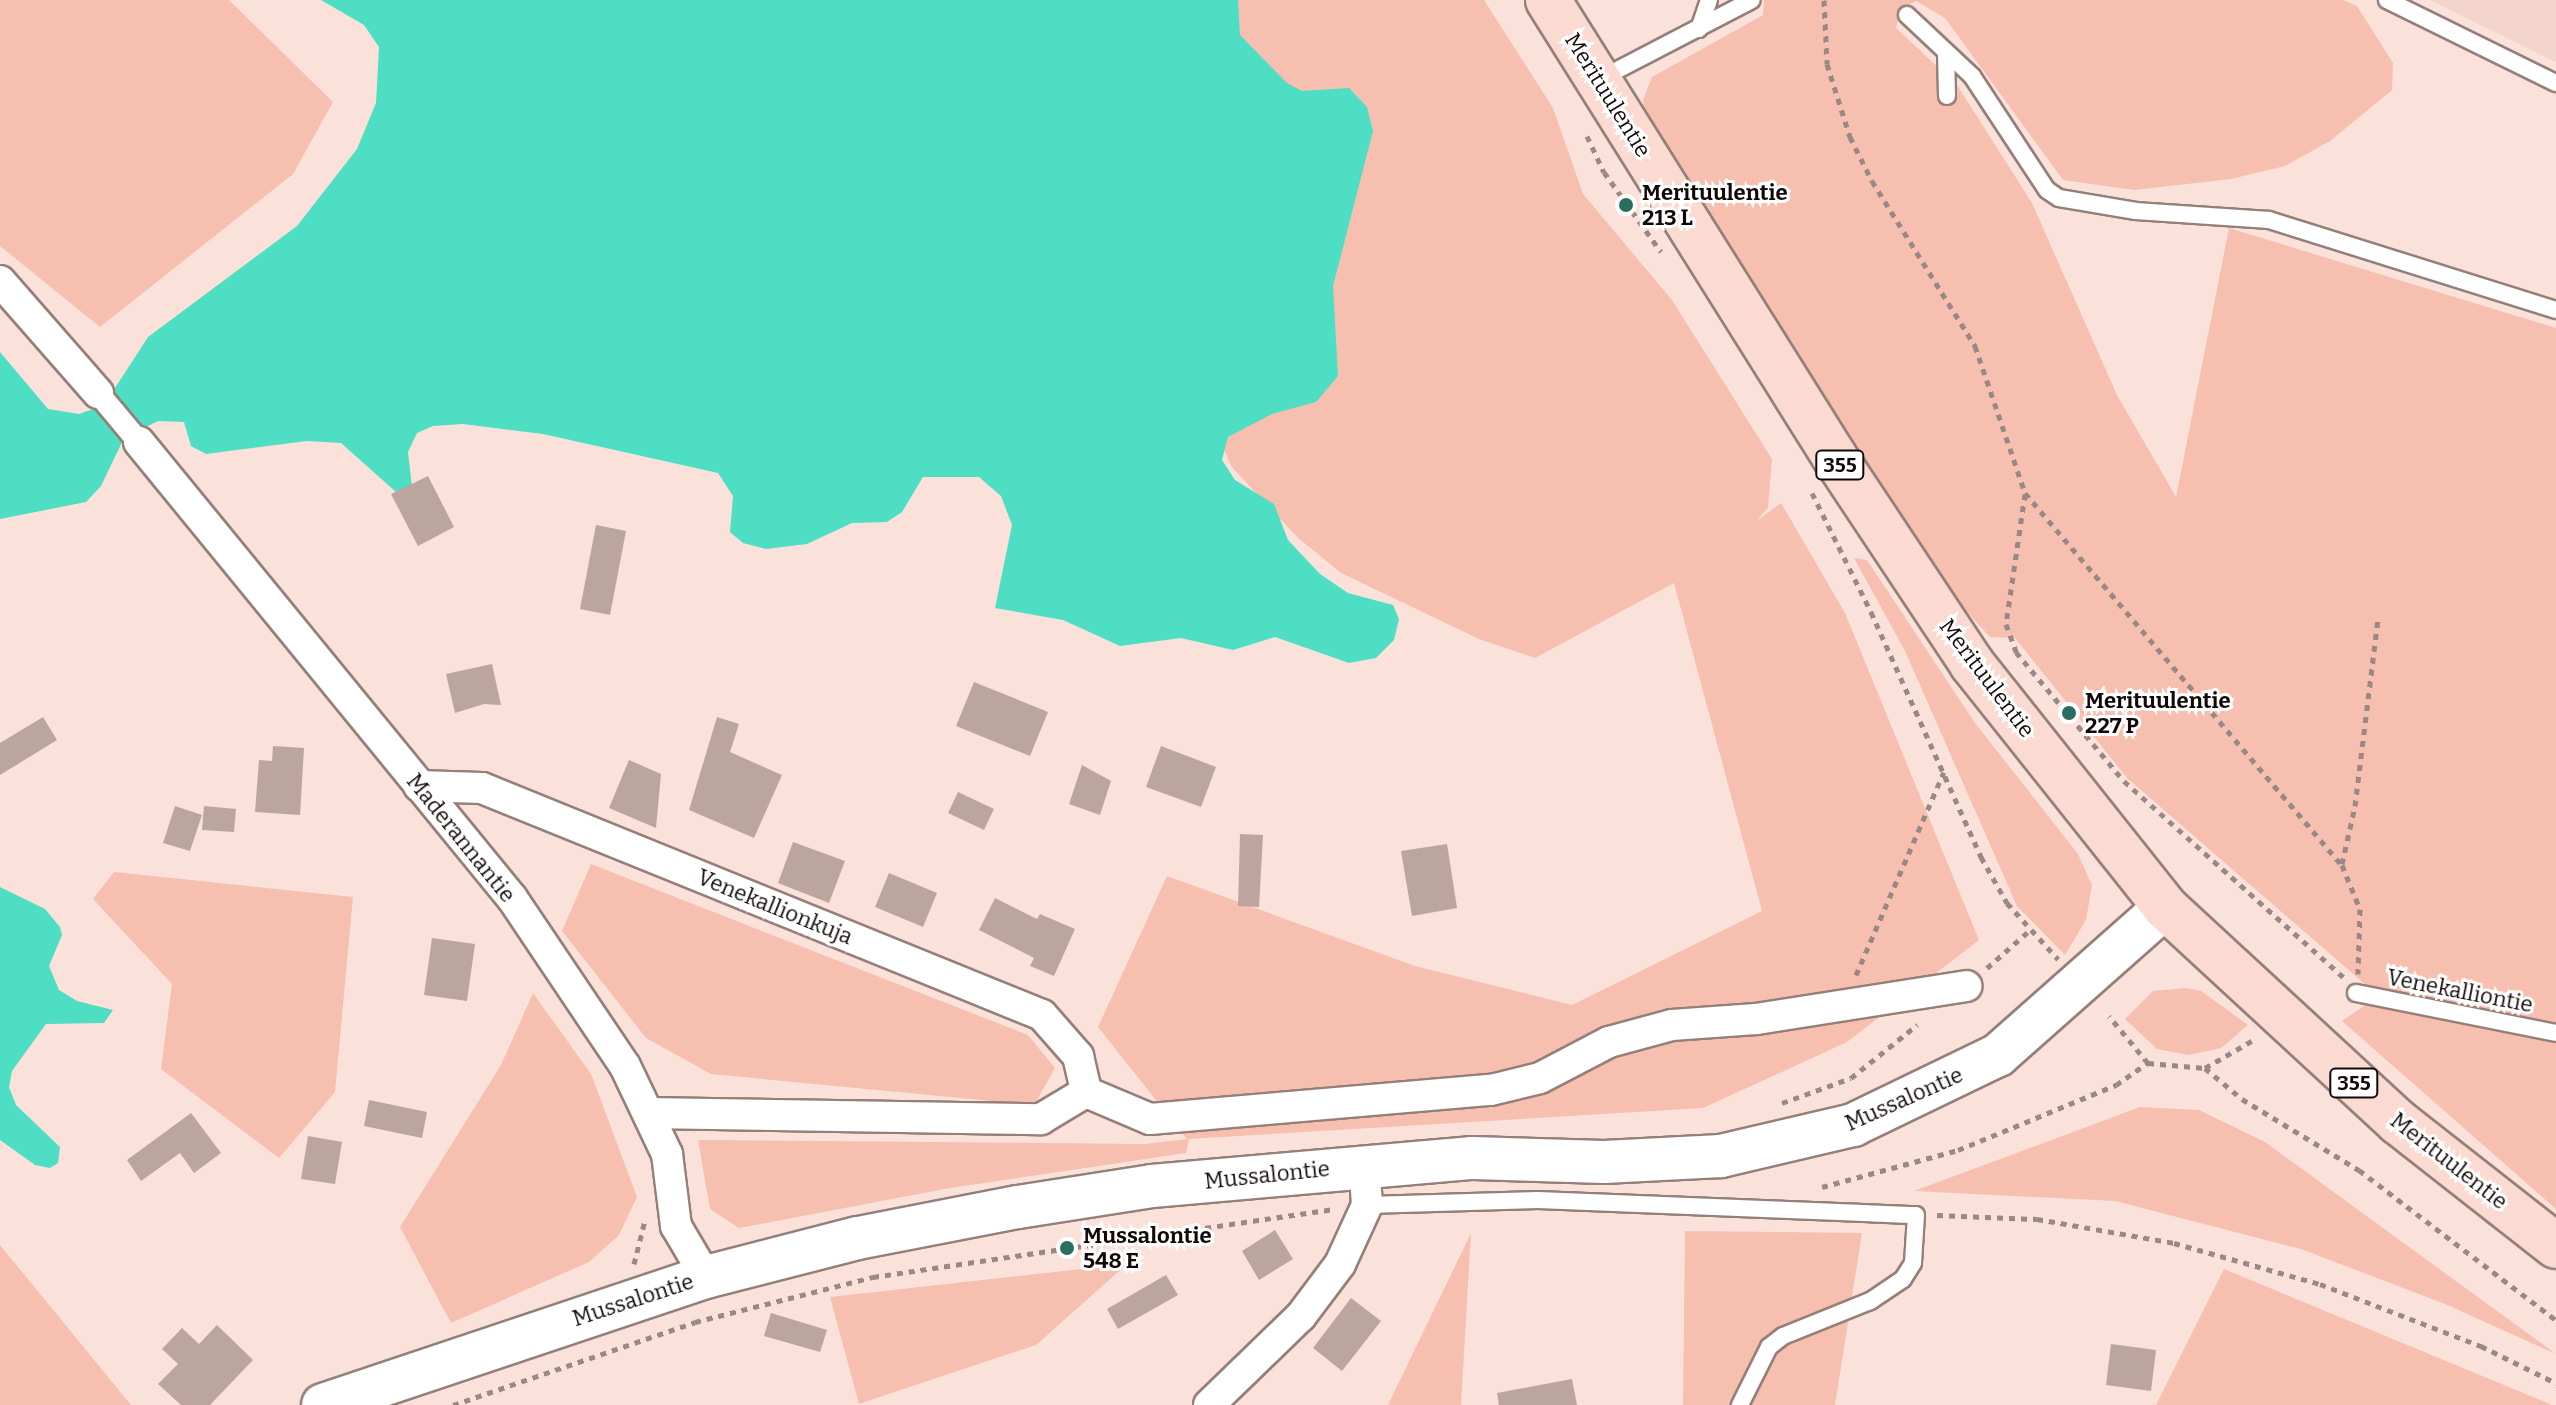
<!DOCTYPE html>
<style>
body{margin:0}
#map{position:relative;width:2556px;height:1405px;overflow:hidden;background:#fae2db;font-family:Bitter,serif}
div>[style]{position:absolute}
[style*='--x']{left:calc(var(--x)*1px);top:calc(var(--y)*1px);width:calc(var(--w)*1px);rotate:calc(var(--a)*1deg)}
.built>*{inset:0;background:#f3d4cb}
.green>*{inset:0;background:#f6bfb0}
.water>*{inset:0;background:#4ddec3}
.building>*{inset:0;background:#bba59e}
.path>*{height:5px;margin-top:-2.5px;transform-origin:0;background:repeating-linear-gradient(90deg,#998883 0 6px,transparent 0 12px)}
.roads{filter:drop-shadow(2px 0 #957f79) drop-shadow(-2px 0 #957f79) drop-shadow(0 2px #957f79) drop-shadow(0 -2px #957f79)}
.service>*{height:16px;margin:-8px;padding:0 8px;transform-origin:8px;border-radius:8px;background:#fff}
.pedestrian>*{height:22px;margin:-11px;padding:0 11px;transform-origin:11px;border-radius:11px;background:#fff}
.minor>*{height:30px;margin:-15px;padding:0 15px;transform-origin:15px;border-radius:15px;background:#fff}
.secondary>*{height:42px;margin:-21px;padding:0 21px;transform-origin:21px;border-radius:21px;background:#fff}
.primary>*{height:44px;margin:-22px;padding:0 22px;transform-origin:22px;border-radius:22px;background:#fbdad2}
.dots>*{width:22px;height:22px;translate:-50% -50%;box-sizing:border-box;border:4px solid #fff;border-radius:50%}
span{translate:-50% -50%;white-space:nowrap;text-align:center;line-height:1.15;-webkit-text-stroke:6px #fff;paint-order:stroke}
.shield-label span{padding:2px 6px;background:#fff;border:2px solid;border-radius:6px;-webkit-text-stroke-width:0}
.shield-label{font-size:20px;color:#110908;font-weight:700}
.street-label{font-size:22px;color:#110908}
.poi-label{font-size:22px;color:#110908;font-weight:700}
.left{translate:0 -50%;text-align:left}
</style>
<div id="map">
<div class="built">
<div style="clip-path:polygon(2430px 0,2556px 0,2556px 62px)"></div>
</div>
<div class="green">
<div style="clip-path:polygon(0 0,229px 0,333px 102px,293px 174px,100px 327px,0 246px)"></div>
<div style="clip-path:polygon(1124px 0,1484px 0,1553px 108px,1583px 194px,1672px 300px,1772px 459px,1768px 508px,1755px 522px,1781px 503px,1845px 613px,1979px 940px,1847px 1042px,1703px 1108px,1189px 1139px,1186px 1153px,950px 1188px,739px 1228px,710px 1209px,698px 1140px,1145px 1144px,1187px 1139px,1098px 1027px,1167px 876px,1415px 966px,1572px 1005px,1762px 911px,1674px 583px,1535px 658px,1479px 639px,1341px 573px,1297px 537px,1232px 467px,1201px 398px)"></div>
<div style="clip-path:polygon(1764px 0,2343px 0,2357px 6px,2393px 63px,2392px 90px,2330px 141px,2285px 166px,2231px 179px,2134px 190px,2063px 180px,1945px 18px,1916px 1px,1900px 10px,1896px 28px,1957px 85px,2032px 203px,2117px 395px,2176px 497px,2229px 228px,2556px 328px,2556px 1209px,2342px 1021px,2364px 1006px,2367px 986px,2127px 778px,2015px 638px,1990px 637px,1951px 594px,1851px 446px,1646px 124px,1643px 100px,1652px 77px,1763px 15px)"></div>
<div style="clip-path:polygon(1854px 558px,1867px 560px,1975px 723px,2078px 854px,2092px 885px,2086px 920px,2065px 955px,2017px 906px,1905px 651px)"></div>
<div style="clip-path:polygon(591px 864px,1028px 1035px,1055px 1068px,1034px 1105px,711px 1074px,646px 1038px,562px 931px)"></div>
<div style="clip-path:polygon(114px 872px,353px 897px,335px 1092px,279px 1158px,161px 1069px,172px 984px,93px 899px)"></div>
<div style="clip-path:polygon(2186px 988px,2201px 991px,2248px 1025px,2221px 1048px,2189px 1055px,2157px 1049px,2125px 1019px,2153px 991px)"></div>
<div style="clip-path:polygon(533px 993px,591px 1074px,637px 1197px,619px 1235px,589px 1262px,451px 1323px,400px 1227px,501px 1065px)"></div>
<div style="clip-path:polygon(2140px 1107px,2199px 1110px,2265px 1142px,2556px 1354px,2445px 1304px,2301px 1249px,2115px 1201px,1914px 1191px)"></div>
<div style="clip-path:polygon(1685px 1231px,1862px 1233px,1835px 1405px,1683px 1405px)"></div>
<div style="clip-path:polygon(1471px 1233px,1461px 1405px,1388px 1405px)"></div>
<div style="clip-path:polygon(0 1245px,131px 1405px,0 1405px)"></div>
<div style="clip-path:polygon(1127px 1264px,1036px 1345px,859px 1404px,830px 1297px)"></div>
<div style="clip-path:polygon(2224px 1269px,2552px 1405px,2156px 1405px)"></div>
</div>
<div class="water">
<div style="clip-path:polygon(321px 0,1238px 0,1240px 35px,1287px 83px,1302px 91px,1349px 88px,1367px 107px,1373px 131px,1333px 286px,1338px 376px,1316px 402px,1272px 414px,1228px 437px,1222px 460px,1235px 480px,1274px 504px,1288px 540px,1320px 574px,1348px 593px,1393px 605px,1399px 619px,1394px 640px,1376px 658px,1349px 663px,1275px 637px,1233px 650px,1181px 638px,1120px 646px,1063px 620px,995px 608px,1012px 525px,1001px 496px,979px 477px,923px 477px,902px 512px,887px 522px,852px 523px,807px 544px,766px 549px,743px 543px,730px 532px,733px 496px,718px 473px,543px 434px,463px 424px,433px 426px,417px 433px,408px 452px,412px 487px,396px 492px,341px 443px,307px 441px,206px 454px,191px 446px,184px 422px,158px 421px,124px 438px,101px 486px,86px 502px,0 519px,0 352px,48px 409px,79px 414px,104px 405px,148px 337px,297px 226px,357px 149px,376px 103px,379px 47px,364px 25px)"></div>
<div style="clip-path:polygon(0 887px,45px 909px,60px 927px,62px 935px,49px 966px,59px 990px,77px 1001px,113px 1010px,104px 1023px,46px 1024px,12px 1071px,9px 1087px,16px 1105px,60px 1147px,58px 1163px,50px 1168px,35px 1165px,0 1140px)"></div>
</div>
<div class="building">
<div style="clip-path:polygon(428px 476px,454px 527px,418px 546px,391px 494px)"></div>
<div style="clip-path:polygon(596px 525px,626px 531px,610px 615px,580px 609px)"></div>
<div style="clip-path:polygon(492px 664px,501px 705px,484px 704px,455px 713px,446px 674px)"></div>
<div style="clip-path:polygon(974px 682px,1048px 712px,1030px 756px,956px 726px)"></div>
<div style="clip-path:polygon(43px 717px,57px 740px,0 775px,0 743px)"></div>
<div style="clip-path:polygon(717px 717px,739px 724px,730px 752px,782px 775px,754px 838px,689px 810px)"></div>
<div style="clip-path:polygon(273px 746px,304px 748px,300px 815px,255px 812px,259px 760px,272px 761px)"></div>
<div style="clip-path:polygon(1161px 746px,1216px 767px,1201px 807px,1146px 787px)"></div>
<div style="clip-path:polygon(629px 760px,661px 774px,656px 828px,609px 808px)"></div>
<div style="clip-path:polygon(1082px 765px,1111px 781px,1100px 815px,1069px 804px)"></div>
<div style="clip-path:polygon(958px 792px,994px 809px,984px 830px,948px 813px)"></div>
<div style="clip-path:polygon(175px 806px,202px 815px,190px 851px,163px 843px)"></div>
<div style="clip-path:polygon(204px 806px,236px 809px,234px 832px,202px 830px)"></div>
<div style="clip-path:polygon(1240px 834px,1263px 835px,1259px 907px,1238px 906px)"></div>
<div style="clip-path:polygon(793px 842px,845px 861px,829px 903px,778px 883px)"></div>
<div style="clip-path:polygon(1447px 844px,1457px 908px,1412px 916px,1401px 851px)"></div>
<div style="clip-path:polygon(889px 873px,937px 893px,923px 927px,875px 907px)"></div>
<div style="clip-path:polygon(995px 898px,1037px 919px,1040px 914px,1075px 929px,1054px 976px,1030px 966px,1034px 958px,979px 930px)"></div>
<div style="clip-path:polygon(432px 938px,475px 944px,467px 1001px,424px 995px)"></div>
<div style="clip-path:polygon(369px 1100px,427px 1112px,422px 1138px,364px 1126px)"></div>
<div style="clip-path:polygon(191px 1113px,221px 1153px,194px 1173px,180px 1153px,141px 1181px,127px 1160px)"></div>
<div style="clip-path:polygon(308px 1136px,342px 1142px,335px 1184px,301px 1179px)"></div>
<div style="clip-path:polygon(1275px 1230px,1293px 1259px,1259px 1280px,1242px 1251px)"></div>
<div style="clip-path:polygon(1166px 1275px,1178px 1295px,1118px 1329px,1107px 1309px)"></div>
<div style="clip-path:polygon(1351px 1298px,1381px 1321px,1342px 1371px,1313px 1348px)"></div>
<div style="clip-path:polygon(771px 1313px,827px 1330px,820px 1352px,764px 1336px)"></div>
<div style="clip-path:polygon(217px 1325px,253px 1360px,210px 1405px,181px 1405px,158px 1384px,178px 1364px,162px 1349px,182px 1328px,199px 1344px)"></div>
<div style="clip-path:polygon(2111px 1344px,2156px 1350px,2151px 1391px,2106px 1385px)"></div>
<div style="clip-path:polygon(1572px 1379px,1577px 1405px,1499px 1405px,1497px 1393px)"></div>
</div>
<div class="path">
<div style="--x:1824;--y:0;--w:64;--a:87.3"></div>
<div style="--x:1827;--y:64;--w:77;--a:72.5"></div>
<div style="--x:1850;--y:137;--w:49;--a:63.4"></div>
<div style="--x:1872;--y:181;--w:195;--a:58"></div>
<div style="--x:1975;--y:346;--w:155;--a:71.2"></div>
<div style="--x:2025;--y:493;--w:489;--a:49.6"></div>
<div style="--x:2342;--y:865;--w:48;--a:67.8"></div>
<div style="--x:2360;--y:909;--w:65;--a:91.8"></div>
<div style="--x:1587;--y:136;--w:40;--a:65"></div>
<div style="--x:1604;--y:172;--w:98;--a:54.5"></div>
<div style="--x:1812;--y:493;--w:133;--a:63.6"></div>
<div style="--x:1871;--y:612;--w:269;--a:65.8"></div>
<div style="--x:1981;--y:857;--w:53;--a:60.5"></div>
<div style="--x:2007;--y:903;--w:76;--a:47.7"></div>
<div style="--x:2025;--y:494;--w:131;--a:98.3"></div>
<div style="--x:2006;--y:624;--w:30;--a:70"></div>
<div style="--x:2016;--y:652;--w:168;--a:50.1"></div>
<div style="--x:2124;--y:781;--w:295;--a:41.8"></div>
<div style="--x:2342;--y:864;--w:59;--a:-77.4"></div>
<div style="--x:2355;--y:806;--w:187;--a:-83"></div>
<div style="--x:1987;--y:968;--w:56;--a:-41.4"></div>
<div style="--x:1856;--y:975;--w:221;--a:-66.6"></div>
<div style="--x:2148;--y:1063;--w:57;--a:5"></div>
<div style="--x:2205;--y:1068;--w:58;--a:-30.1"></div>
<div style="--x:2205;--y:1068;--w:48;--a:40"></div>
<div style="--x:2242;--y:1099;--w:137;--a:31.3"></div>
<div style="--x:2359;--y:1170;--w:248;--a:37.3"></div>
<div style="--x:1782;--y:1103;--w:73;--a:-19.9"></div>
<div style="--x:1851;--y:1078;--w:85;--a:-38.8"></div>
<div style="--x:1822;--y:1187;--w:141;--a:-15.2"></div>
<div style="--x:1958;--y:1150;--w:171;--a:-22.4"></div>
<div style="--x:2116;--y:1085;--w:39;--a:-35"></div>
<div style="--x:2148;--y:1063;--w:61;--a:-129.7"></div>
<div style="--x:1937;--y:1215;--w:100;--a:2.3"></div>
<div style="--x:2037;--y:1219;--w:139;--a:9.9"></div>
<div style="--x:2174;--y:1243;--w:152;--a:15.7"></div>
<div style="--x:2320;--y:1284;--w:173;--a:21.1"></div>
<div style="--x:2481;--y:1346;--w:84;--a:26.3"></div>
<div style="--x:634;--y:1264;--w:45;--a:-76"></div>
<div style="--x:453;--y:1405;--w:256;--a:-18.9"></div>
<div style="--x:695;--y:1322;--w:184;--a:-14.2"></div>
<div style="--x:873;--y:1277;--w:466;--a:-8.4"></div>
</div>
<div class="roads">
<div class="service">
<div style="--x:2387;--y:0;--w:188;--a:26.2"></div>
<div style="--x:1907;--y:15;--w:89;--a:43.2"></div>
<div style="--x:1972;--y:76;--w:136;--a:56.7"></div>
<div style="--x:2047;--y:190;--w:14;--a:34"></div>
<div style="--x:2059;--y:198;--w:78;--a:9.6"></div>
<div style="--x:2136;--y:211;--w:133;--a:3.9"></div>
<div style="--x:2269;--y:220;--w:301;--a:17.4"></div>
<div style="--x:1699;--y:29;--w:31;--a:-71"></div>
<div style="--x:1946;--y:52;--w:44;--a:88.7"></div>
<div style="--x:1600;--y:79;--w:171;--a:-27.5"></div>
<div style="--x:2356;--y:993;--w:204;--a:11.3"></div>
<div style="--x:1367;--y:1205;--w:171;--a:-1.7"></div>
<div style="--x:1538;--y:1200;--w:378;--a:2.3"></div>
<div style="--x:1916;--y:1215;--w:48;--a:93.6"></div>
<div style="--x:1913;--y:1263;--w:19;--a:122"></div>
<div style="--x:1903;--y:1279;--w:40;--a:146"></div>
<div style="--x:1870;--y:1301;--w:94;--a:158.1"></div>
<div style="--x:1783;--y:1336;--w:18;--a:142"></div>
<div style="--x:1769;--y:1347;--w:65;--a:116.6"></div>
</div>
<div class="pedestrian">
<div style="--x:98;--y:393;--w:64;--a:50.1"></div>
</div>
<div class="minor">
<div style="--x:0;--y:281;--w:149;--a:48.8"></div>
<div style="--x:139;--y:442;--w:589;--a:50.72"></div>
<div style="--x:512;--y:898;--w:202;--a:56.1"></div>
<div style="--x:625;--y:1066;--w:98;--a:64.5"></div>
<div style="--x:667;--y:1154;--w:73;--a:82.9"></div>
<div style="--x:676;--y:1226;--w:59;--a:59.5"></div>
<div style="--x:419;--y:786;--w:63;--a:1.8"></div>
<div style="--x:482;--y:788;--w:604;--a:22.07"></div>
<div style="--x:1042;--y:1015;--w:55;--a:48.7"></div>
<div style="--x:1078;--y:1056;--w:37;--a:77"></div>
<div style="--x:1086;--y:1092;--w:69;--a:22.9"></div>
<div style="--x:1150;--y:1119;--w:342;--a:-4.9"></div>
<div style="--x:1491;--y:1090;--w:50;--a:-13.8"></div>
<div style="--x:1540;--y:1078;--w:78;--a:-27.6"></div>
<div style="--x:1609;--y:1042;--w:65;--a:-15.1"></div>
<div style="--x:1672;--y:1025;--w:84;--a:-4.1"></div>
<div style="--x:1756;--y:1019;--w:213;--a:-8.9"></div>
<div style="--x:648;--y:1113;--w:393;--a:0.9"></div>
<div style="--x:1041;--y:1119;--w:52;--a:-31"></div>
<div style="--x:1209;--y:1405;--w:128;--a:-44.1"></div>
<div style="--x:1301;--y:1316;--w:65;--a:-53.1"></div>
<div style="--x:1340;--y:1264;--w:65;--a:-65.4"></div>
<div style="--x:1367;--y:1205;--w:39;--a:-94"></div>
</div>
<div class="secondary">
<div style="--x:323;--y:1405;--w:404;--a:-18.5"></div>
<div style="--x:706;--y:1277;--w:157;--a:-14.4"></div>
<div style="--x:858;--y:1238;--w:163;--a:-11"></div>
<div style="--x:1018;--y:1207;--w:136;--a:-8.9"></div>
<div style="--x:1152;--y:1186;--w:322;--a:-5"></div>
<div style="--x:1473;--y:1158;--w:131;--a:1.7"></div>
<div style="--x:1604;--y:1162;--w:117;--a:-2.9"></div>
<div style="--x:1721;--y:1156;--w:136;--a:-13.2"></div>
<div style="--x:1853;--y:1125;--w:161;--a:-25.8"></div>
<div style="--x:1998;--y:1055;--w:223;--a:-41.5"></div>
</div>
<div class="primary">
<div style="--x:1548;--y:0;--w:538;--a:57.9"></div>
<div style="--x:1834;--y:456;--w:250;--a:56.4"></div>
<div style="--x:1972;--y:664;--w:310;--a:51.5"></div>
<div style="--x:2165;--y:907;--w:317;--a:42.7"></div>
<div style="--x:2398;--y:1122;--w:201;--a:38.1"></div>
</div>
</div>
<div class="dots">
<div style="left:1626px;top:205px;background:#2a6e60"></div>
<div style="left:2069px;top:713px;background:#2a6e60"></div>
<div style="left:1067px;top:1248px;background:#2a6e60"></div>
</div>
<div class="shield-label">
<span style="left:1840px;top:465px">355</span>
<span style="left:2354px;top:1083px">355</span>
</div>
<div class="street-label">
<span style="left:1608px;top:95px;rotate:58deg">Merituulentie</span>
<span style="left:1987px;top:678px;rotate:53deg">Merituulentie</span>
<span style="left:461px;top:838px;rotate:51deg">Maderannantie</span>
<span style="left:775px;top:907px;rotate:22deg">Venekallionkuja</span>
<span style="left:2460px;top:991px;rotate:11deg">Venekalliontie</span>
<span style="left:1904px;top:1099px;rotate:-24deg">Mussalontie</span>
<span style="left:2449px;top:1161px;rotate:38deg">Merituulentie</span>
<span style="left:1267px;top:1175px;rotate:-6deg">Mussalontie</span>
<span style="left:633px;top:1300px;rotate:-18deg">Mussalontie</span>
</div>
<div class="poi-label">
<span class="left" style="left:1642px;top:205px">Merituulentie<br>213 L</span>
<span class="left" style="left:2085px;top:713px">Merituulentie<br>227 P</span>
<span class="left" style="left:1083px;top:1248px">Mussalontie<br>548 E</span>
</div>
</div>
